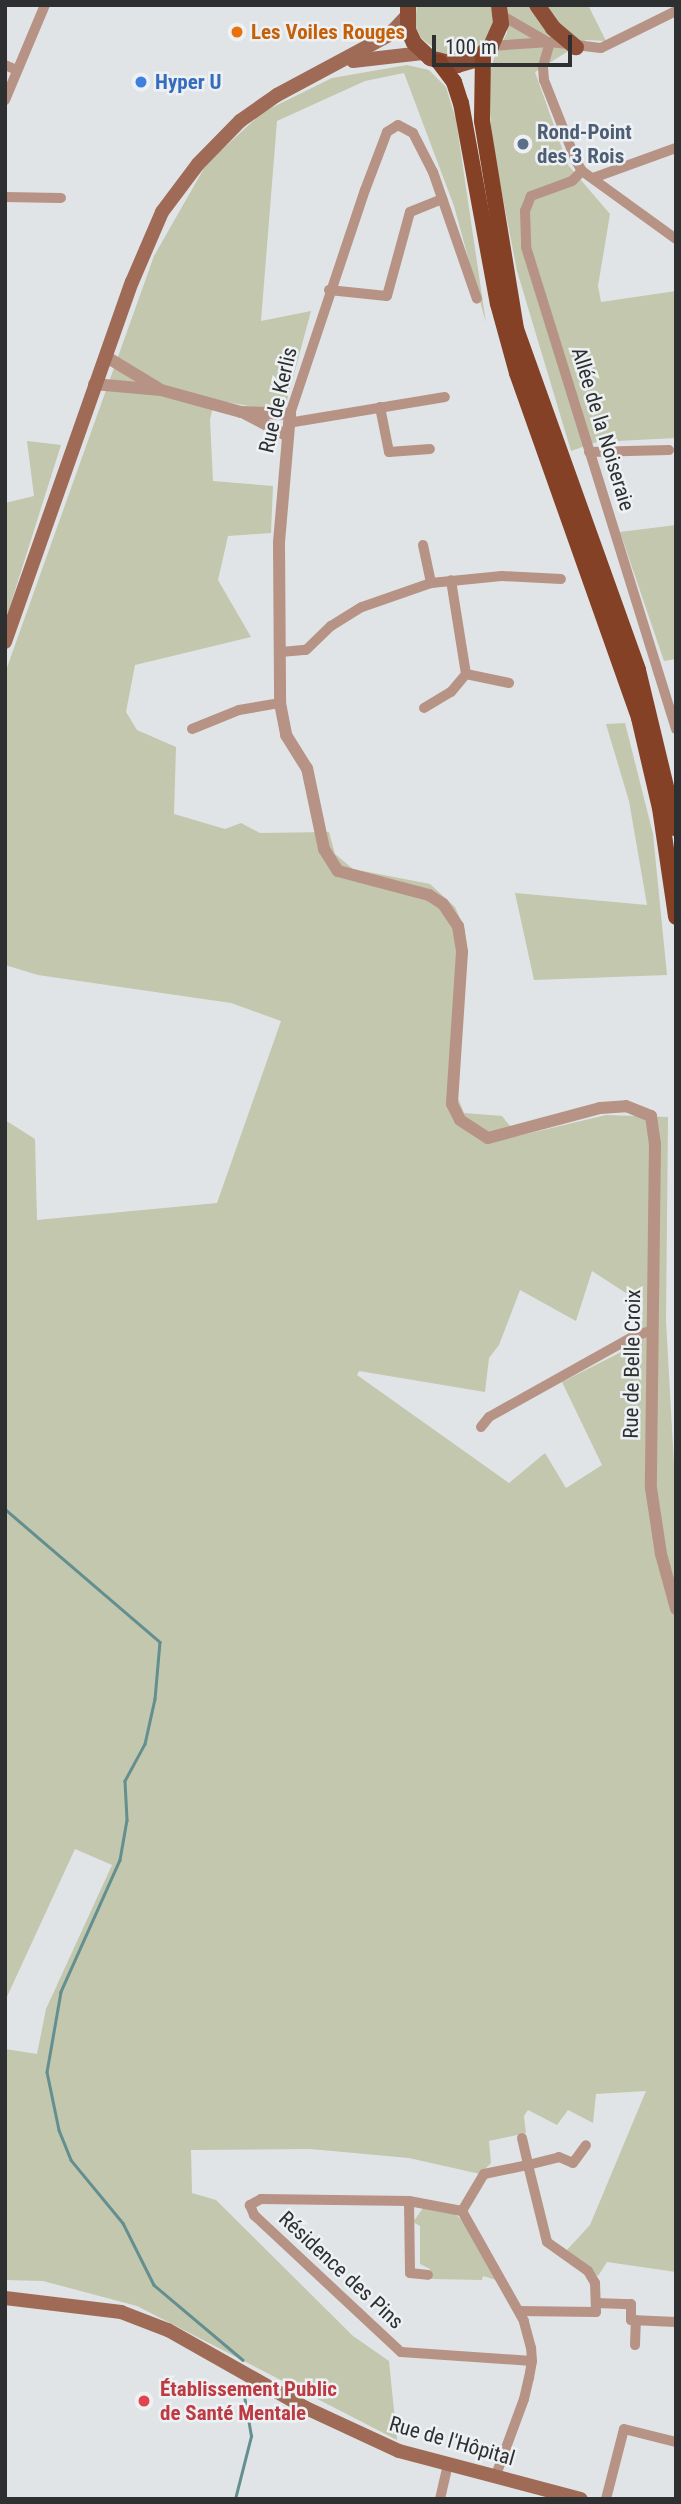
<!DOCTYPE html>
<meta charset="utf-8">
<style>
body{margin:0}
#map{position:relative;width:681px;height:2504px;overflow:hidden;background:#e0e4e7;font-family:"Roboto Condensed",sans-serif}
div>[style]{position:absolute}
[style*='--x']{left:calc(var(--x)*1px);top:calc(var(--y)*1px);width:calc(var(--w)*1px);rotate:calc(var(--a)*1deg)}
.green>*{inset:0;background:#c2c7ad}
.stream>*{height:2.5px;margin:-1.25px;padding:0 1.25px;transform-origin:1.25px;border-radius:1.25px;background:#648f90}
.minor>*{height:10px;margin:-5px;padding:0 5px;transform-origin:5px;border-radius:5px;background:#b79385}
.tertiary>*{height:12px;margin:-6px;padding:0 6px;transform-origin:6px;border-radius:6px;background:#b79385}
.secondary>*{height:14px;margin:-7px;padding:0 7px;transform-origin:7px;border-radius:7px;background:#9f6b57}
.primary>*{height:16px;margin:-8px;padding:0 8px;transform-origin:8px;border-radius:8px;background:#8c4e36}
.trunk>*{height:16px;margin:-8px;padding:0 8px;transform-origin:8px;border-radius:8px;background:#844126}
.dots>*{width:19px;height:19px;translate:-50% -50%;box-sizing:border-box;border:4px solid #edf1f4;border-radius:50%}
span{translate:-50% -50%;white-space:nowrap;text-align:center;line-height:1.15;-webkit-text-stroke:5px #edf1f4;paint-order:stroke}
.food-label{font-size:21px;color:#c56008;font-weight:700}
.left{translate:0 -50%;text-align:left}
.shop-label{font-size:21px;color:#366cbe;font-weight:700}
.service-label{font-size:21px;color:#4e5e75;font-weight:700}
.street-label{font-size:21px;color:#2d2f30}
.health-label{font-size:21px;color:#be3a42;font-weight:700}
.frame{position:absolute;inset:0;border:7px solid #2d2f30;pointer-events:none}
.scale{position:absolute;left:432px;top:35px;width:140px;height:32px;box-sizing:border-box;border:4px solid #2d2f30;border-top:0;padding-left:9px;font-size:21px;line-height:24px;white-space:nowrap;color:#2d2f30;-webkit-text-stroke:5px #edf1f4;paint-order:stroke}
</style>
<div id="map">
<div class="green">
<div style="clip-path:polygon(417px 5px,493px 5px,492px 32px,472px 53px,444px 56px,421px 38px,415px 25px)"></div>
<div style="clip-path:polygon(508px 5px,588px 5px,606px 41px,586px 40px,535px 72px,568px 165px,610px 214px,598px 286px,601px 302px,676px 291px,676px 438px,597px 442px,571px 451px,517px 271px,492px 142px,488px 80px,495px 55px,507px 33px)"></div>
<div style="clip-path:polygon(evenodd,407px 65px,429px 70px,446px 87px,456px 120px,486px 323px,454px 206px,404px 73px,365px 81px,277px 121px,261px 321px,311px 311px,286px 404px,266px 409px,215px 400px,210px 419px,213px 481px,273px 486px,271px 533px,228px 536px,218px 580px,251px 637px,135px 665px,126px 712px,137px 730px,176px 747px,174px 814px,225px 829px,241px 823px,260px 833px,329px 832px,335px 854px,353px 869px,430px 884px,455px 907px,465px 930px,458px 1098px,464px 1113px,502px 1116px,518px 1136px,606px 1115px,668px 1117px,666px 1321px,676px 1500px,676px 2272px,607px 2262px,598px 2276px,566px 2251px,590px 2225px,646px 2091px,596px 2094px,593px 2123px,568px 2110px,557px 2125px,528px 2110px,524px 2116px,526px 2133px,489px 2141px,491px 2163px,480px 2174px,409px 2158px,310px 2149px,191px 2150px,192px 2193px,216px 2200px,353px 2336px,389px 2361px,397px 2440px,137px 2306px,43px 2281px,5px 2280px,5px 2049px,37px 2054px,46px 2009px,112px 1865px,75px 1849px,5px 2001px,5px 1120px,35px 1139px,37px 1220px,217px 1203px,281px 1021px,231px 1003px,38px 975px,5px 965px,5px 673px,154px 256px,207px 163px,263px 112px,332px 78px,407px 65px,592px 1271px,643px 1304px,641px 1342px,562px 1382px,602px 1465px,566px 1488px,545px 1453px,509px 1483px,357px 1375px,359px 1371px,485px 1392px,489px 1358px,499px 1345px,520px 1290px,576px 1321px,592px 1271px)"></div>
<div style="clip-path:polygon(27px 441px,61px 445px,5px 622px,5px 503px,34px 496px)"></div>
<div style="clip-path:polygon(676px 525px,676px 659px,664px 661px,620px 532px)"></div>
<div style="clip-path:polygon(625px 723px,653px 834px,667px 975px,534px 980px,515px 893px,647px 905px,629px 801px,606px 724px)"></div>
<div style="clip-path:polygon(423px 2208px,455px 2214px,466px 2224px,496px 2280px,483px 2276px,482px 2280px,431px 2279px,430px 2269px,420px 2264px,420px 2226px,413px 2222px)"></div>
</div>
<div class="stream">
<div style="--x:5;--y:1509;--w:204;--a:40.6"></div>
<div style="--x:160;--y:1642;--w:57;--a:95"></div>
<div style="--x:155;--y:1699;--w:46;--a:102.5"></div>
<div style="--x:145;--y:1744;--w:42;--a:118.4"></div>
<div style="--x:125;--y:1781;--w:39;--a:87"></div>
<div style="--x:127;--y:1820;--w:41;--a:99.9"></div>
<div style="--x:120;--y:1860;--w:145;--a:114.1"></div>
<div style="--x:61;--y:1992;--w:81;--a:99.9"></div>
<div style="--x:47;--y:2072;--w:59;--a:78.3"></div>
<div style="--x:59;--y:2130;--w:32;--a:68"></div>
<div style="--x:71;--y:2160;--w:82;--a:50.5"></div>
<div style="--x:123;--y:2223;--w:69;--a:63.4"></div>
<div style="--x:154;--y:2285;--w:116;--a:40.1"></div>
<div style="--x:235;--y:2499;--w:65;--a:-75.7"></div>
<div style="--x:251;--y:2436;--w:47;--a:-99.9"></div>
</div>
<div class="minor">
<div style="--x:501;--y:15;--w:52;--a:30"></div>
<div style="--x:550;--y:42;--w:26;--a:106"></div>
<div style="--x:543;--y:67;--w:13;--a:86"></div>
<div style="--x:544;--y:80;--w:87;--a:68.4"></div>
<div style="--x:576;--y:161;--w:12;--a:59"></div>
<div style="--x:582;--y:171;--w:116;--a:35.9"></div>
<div style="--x:491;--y:46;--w:59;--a:-3.9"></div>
<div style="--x:550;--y:42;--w:51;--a:6.7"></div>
<div style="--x:601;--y:48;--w:84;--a:-26.3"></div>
<div style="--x:5;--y:65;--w:13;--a:23"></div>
<div style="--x:5;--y:100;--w:103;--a:-67.2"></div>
<div style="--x:582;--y:171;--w:14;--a:135"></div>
<div style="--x:572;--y:181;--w:44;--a:159.9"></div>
<div style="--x:531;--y:196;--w:16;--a:112"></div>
<div style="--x:525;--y:211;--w:36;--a:88"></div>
<div style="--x:526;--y:247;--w:505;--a:72.71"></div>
<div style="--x:593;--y:178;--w:88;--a:-19.9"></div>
<div style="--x:5;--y:197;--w:56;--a:1"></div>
<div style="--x:329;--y:290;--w:58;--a:5.9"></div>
<div style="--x:387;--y:296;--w:87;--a:-74.7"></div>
<div style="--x:410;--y:212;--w:35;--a:-22"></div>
<div style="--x:380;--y:407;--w:46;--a:78.7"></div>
<div style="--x:389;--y:452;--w:41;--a:-4.2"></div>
<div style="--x:290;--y:414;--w:236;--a:-71.5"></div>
<div style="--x:365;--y:190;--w:62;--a:-69.2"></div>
<div style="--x:387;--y:132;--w:13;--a:-32"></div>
<div style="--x:398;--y:125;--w:17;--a:28"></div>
<div style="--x:413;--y:133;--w:44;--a:62.9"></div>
<div style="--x:433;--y:172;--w:134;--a:70.9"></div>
<div style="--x:288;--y:423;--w:159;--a:-9.4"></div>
<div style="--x:589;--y:452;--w:80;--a:-1.4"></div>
<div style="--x:423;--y:545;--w:39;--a:78"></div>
<div style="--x:281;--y:652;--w:25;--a:-5"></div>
<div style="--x:306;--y:650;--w:35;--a:-44"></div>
<div style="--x:331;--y:626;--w:36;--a:-32"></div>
<div style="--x:362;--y:607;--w:73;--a:-19.2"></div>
<div style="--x:431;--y:583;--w:71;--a:-5.6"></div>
<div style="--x:502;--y:576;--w:59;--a:2.9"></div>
<div style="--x:466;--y:674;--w:44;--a:11.8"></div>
<div style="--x:424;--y:708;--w:31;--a:-31"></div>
<div style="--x:451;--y:692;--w:23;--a:-50"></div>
<div style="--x:466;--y:674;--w:95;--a:-99.1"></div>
<div style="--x:192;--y:729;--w:51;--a:-22"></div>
<div style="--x:239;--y:710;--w:42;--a:-9.7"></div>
<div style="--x:481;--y:1427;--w:13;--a:-51"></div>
<div style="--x:489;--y:1417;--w:166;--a:-29.2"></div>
<div style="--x:634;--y:1336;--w:17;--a:-17"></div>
<div style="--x:522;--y:2138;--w:28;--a:77"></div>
<div style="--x:528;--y:2165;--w:32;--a:-14"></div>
<div style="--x:559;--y:2157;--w:15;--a:23"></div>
<div style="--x:573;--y:2163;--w:22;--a:-54"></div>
<div style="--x:409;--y:2201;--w:72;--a:89.2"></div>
<div style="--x:410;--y:2273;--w:18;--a:6"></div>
<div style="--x:462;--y:2211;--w:43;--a:-59.3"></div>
<div style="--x:484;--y:2174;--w:45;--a:-11.6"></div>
<div style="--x:528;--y:2165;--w:79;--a:76.1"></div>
<div style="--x:547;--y:2242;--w:50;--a:35.3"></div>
<div style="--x:588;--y:2271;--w:14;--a:60"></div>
<div style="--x:595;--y:2283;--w:29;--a:88"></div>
<div style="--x:596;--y:2312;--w:77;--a:-179.3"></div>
<div style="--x:596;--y:2303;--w:35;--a:2"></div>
<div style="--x:631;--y:2304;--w:16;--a:90"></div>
<div style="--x:631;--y:2320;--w:45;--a:2.5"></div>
<div style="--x:635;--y:2345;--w:25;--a:-88"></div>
<div style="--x:496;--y:2475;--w:81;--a:-69.8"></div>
<div style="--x:524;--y:2399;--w:22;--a:-77"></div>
<div style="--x:529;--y:2378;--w:17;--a:-80"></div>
<div style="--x:532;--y:2361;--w:13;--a:-94"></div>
<div style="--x:531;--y:2348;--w:28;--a:-105"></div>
<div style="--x:524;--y:2321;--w:126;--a:-119.4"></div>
<div style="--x:462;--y:2211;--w:54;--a:-169.3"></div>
<div style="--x:409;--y:2201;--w:148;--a:-179.2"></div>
<div style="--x:261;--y:2199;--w:13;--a:151"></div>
<div style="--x:250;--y:2205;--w:11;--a:68"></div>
<div style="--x:254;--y:2215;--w:201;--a:43"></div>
<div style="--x:401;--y:2352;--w:131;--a:3.9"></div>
<div style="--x:440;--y:2499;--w:36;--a:-77"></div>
<div style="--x:606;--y:2499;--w:72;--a:-75.6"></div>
<div style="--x:624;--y:2429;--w:54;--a:14"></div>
</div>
<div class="tertiary">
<div style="--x:105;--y:356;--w:62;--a:31.1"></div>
<div style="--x:94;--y:384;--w:67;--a:5.1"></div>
<div style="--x:161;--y:390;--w:83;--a:15.4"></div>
<div style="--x:241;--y:412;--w:49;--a:2.3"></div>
<div style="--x:290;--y:414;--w:129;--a:94.9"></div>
<div style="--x:279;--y:543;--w:160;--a:89.6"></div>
<div style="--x:280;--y:703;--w:33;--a:79"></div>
<div style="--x:286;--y:735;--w:39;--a:58"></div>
<div style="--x:307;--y:768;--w:83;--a:78.1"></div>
<div style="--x:324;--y:849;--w:26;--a:58"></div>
<div style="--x:338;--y:871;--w:94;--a:14.8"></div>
<div style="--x:429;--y:895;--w:17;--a:33"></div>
<div style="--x:443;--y:904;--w:27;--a:56"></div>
<div style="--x:458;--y:926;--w:26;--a:81"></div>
<div style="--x:462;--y:952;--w:152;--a:93.8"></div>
<div style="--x:452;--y:1104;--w:18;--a:63"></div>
<div style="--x:460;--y:1120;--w:33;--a:33"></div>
<div style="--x:488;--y:1138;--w:116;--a:-15"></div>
<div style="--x:600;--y:1108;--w:26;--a:-4"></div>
<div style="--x:626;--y:1106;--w:27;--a:22"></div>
<div style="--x:651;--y:1116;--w:27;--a:82"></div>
<div style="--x:655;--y:1143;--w:345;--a:90.7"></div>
<div style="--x:651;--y:1488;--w:67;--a:81.4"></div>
<div style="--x:661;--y:1554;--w:57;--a:74.7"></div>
<div style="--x:244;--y:413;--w:47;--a:27.6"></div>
</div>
<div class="secondary">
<div style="--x:353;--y:61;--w:70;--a:-6.5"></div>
<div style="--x:5;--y:642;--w:382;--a:-70.6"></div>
<div style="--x:132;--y:282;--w:76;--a:-66.8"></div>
<div style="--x:162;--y:212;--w:60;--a:-53.1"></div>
<div style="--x:198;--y:164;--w:60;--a:-45.7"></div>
<div style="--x:240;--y:121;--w:45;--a:-35.1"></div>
<div style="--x:277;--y:95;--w:127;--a:-28.2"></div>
<div style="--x:389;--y:35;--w:25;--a:-47"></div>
<div style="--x:5;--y:2298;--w:117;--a:6.9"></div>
<div style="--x:121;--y:2312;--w:50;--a:21"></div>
<div style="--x:168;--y:2330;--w:159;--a:29.5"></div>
<div style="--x:306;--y:2408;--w:102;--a:24.8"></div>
<div style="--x:399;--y:2451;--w:188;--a:14.8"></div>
</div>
<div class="primary">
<div style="--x:408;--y:5;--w:25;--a:90"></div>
<div style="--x:408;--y:30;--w:14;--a:65"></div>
<div style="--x:414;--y:43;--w:22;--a:43"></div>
<div style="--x:430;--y:58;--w:28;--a:15"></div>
<div style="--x:457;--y:65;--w:18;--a:-16"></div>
<div style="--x:474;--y:60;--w:22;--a:-39"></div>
<div style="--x:491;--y:46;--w:24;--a:-66"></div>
<div style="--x:501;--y:24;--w:19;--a:-96"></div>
<div style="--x:537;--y:5;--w:28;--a:55"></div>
<div style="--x:553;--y:28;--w:30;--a:40"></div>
</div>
<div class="trunk">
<div style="--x:483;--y:55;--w:66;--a:90.9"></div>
<div style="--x:482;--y:121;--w:211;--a:80.7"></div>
<div style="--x:516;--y:329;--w:362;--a:70.3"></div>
<div style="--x:638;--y:670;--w:163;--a:76.5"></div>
<div style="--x:439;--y:62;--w:25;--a:53"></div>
<div style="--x:454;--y:82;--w:22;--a:72"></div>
<div style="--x:461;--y:103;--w:204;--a:79.6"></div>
<div style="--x:498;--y:304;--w:72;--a:74.6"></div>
<div style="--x:517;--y:373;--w:366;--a:70.5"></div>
<div style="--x:639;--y:718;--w:92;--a:76.9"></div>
<div style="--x:660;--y:808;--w:110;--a:81.6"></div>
</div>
<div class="dots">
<div style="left:237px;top:32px;background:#e8710a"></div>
<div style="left:141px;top:82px;background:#3f7fe0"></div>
<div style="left:523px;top:144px;background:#5c6f8a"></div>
<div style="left:144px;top:2401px;background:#e0444e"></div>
</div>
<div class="food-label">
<span class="left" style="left:251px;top:32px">Les Voiles Rouges</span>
</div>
<div class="shop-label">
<span class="left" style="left:155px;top:82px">Hyper U</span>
</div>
<div class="service-label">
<span class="left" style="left:537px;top:144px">Rond-Point<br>des 3 Rois</span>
</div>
<div class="street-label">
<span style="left:278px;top:400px;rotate:-77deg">Rue de Kerlis</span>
<span style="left:603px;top:429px;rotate:73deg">Allée de la Noiseraie</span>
<span style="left:632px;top:1364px;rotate:-89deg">Rue de Belle Croix</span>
<span style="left:341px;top:2270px;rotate:43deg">Résidence des Pins</span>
<span style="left:452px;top:2441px;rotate:16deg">Rue de l'Hôpital</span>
</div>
<div class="health-label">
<span class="left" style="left:160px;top:2401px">Établissement Public<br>de Santé Mentale</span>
</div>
<div class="frame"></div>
<div class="scale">100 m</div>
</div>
